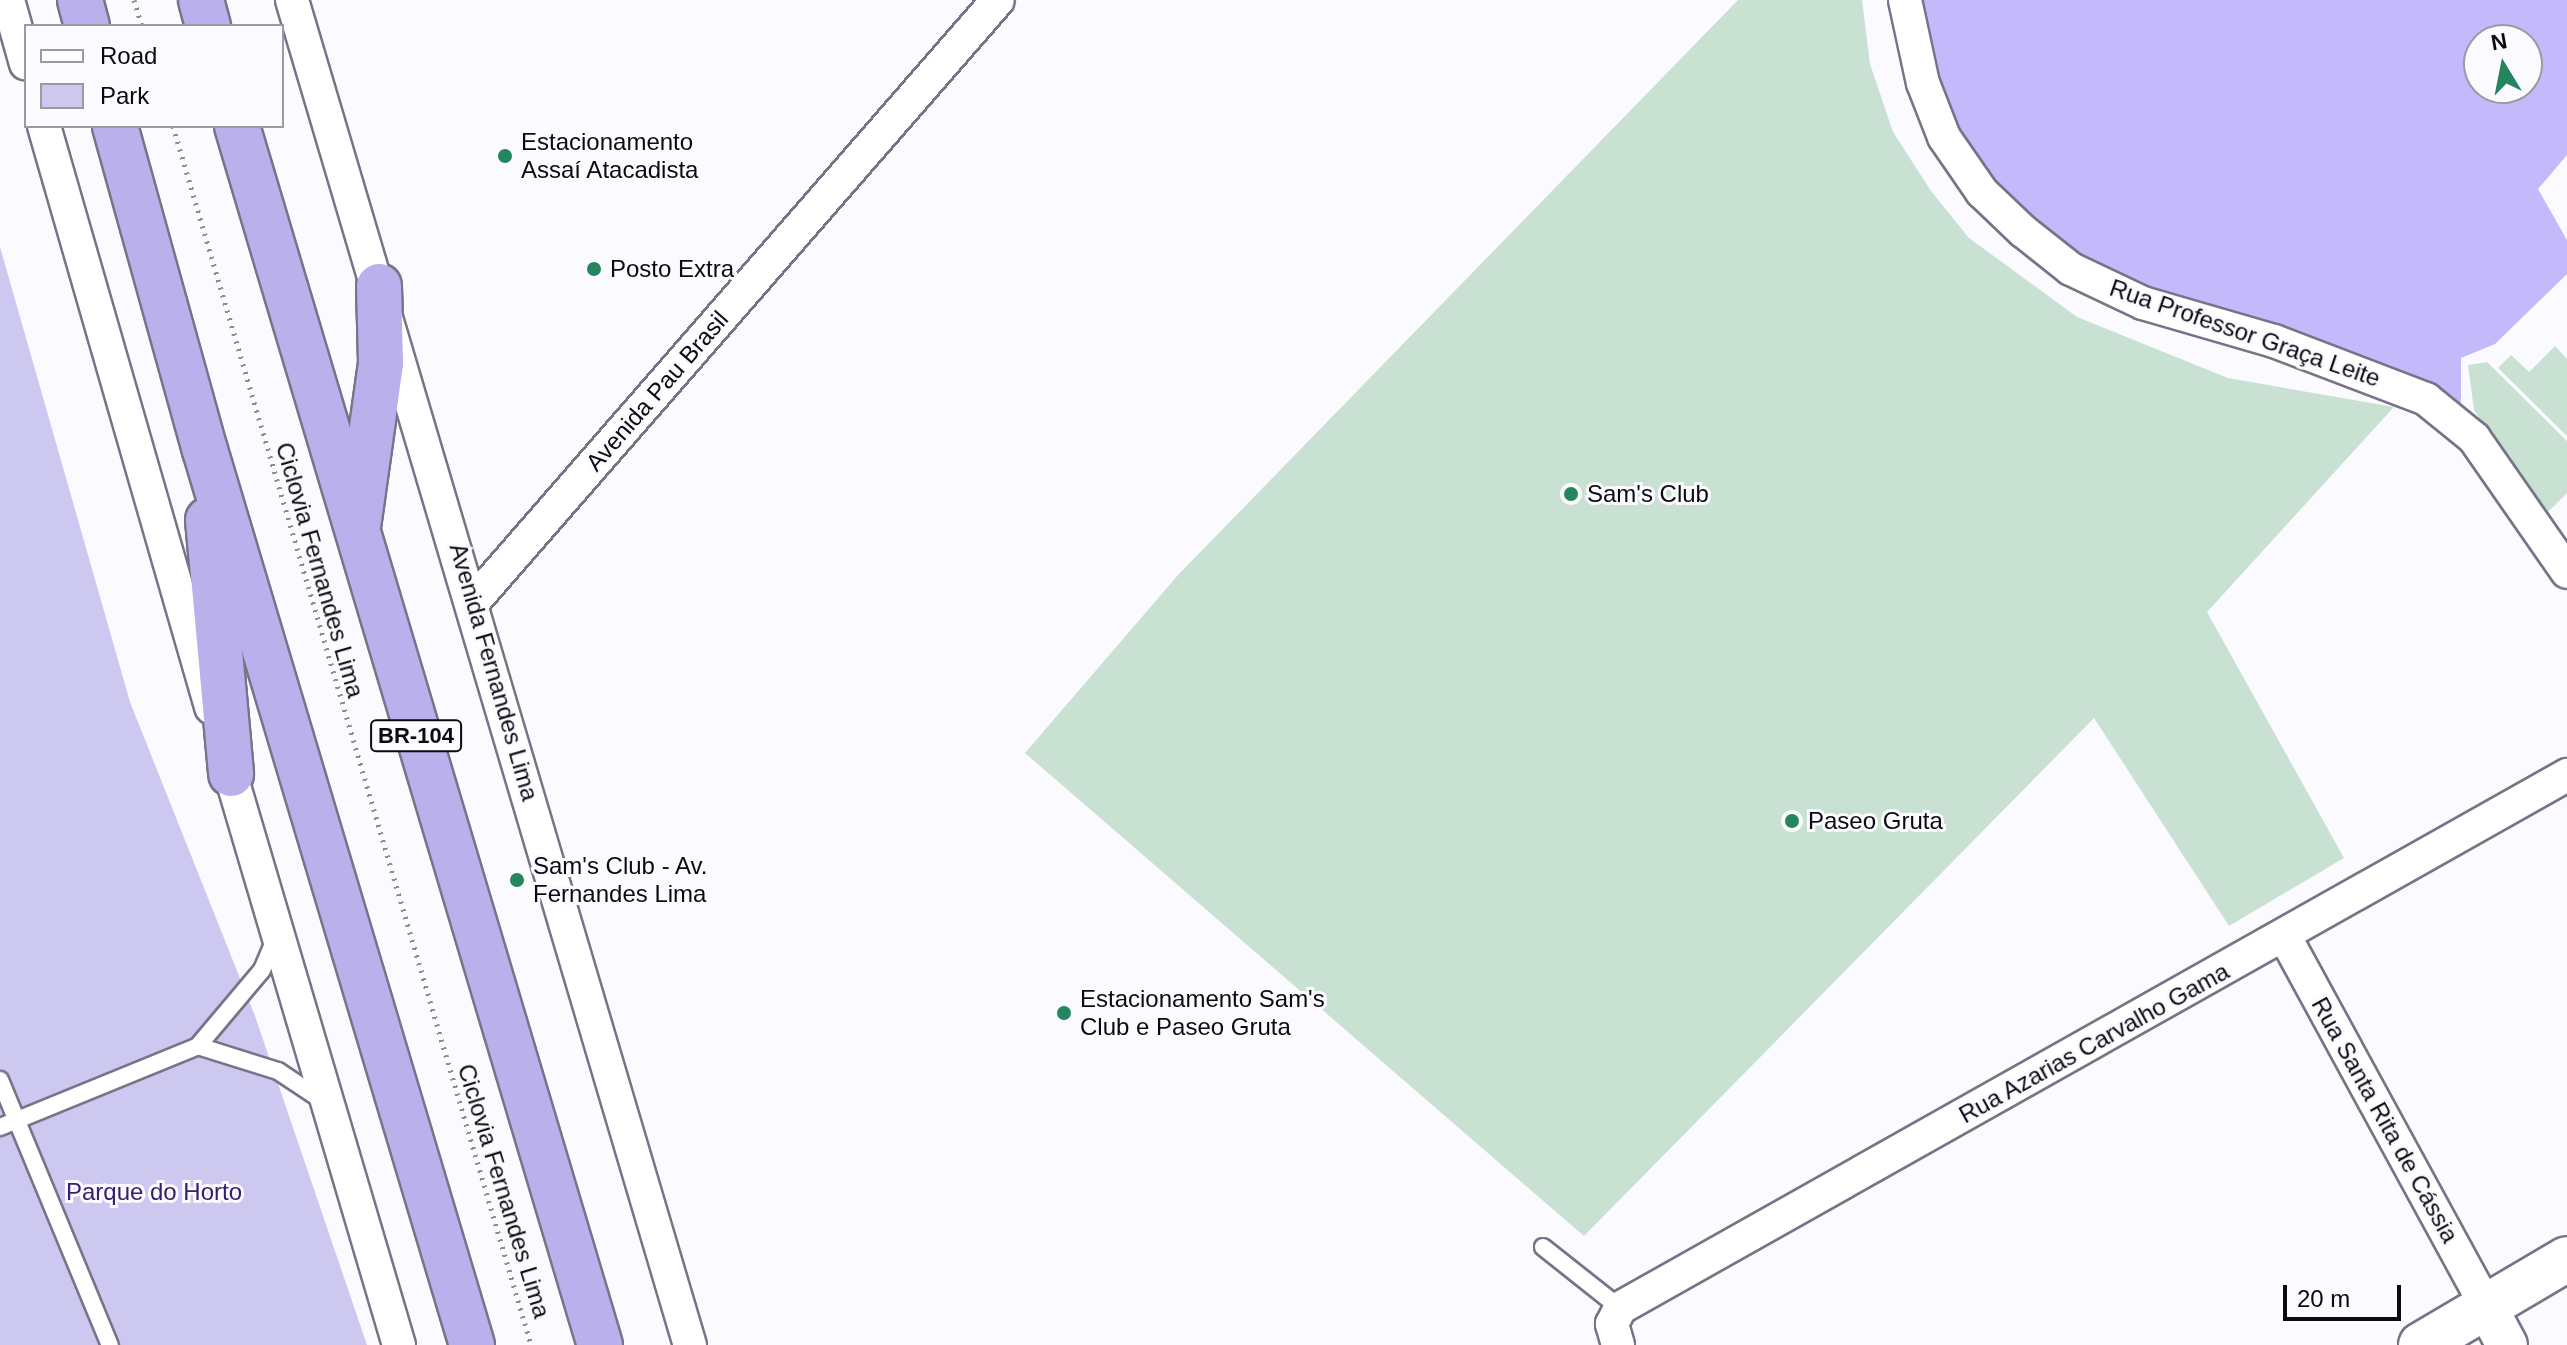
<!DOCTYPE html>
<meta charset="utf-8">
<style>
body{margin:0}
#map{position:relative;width:2567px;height:1345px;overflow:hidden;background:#fbfaff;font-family:Helvetica,sans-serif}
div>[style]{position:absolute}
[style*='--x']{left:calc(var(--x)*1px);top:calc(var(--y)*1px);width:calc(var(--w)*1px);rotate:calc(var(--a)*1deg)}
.green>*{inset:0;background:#cdc8ef}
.forest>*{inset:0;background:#c4bafb}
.building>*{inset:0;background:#c8e1d3}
.path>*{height:5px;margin-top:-2.5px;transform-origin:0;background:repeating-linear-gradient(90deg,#8d8c93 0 2px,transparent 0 8px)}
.roads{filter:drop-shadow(2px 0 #777489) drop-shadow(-2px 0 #777489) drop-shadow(0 2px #777489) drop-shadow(0 -2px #777489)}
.service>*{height:16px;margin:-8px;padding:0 8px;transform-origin:8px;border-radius:8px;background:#fff}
.minor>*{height:32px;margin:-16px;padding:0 16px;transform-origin:16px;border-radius:16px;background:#fff}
.tertiary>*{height:40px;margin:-20px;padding:0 20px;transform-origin:20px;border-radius:20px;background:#fff}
.secondary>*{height:44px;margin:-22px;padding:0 22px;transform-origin:22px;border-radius:22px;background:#fff}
.trunk>*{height:44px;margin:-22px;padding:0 22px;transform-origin:22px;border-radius:22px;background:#bab0ec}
.dots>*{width:22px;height:22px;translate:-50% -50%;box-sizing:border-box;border:4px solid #fbfaff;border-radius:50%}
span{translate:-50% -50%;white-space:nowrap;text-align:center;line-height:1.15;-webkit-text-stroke:6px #fbfaff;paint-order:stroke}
.shield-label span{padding:2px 6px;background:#fbfaff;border:2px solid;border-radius:6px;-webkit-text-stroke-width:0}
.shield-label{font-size:22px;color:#0b0a12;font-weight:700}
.poi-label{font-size:24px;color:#0b0a12}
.left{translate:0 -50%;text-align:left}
.street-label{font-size:24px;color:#0b0a12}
.park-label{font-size:24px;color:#36206a}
.legend{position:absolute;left:24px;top:24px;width:260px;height:104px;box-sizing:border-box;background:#fbfaff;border:2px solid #9b9aa0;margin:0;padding:10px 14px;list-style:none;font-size:24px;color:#0b0a12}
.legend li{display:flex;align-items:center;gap:16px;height:40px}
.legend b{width:40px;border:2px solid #9b9aa0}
.north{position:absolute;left:2463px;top:24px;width:80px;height:80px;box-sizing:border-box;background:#fbfaff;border:2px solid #9b9aa0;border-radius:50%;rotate:350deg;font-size:22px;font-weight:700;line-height:32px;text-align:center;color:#0b0a12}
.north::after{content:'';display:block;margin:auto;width:28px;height:36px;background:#24855e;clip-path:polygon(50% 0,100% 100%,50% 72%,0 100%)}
.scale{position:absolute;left:2283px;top:1285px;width:118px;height:36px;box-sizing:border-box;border:4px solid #0b0a12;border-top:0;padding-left:10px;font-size:24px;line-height:28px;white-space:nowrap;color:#0b0a12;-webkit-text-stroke:6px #fbfaff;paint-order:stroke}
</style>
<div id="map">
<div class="green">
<div style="clip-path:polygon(0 247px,130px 702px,255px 1016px,367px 1345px,0 1345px)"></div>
</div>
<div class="forest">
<div style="clip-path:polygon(evenodd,1919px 0,2567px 0,2567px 155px,2538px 189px,2567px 240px,2567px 274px,2495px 344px,2461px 358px,2461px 403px,2358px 359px,2195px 313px,2064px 255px,1975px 162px,1922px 40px,1919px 0,2479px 40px,2527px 40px,2527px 88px,2479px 88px,2479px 40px)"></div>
</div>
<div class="building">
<div style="clip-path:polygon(1738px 0,1862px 0,1870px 64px,1893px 132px,1931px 191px,1969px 238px,2077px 317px,2228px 378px,2394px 407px,2207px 612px,2344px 858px,2229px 926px,2094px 718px,1584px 1236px,1025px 753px,1178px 575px)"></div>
<div style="clip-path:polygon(2555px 346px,2567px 359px,2567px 436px,2498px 368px,2511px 355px,2529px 372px)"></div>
<div style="clip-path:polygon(2487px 362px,2567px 441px,2567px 493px,2544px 516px,2517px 491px,2527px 482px,2505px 460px,2474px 410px,2468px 365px)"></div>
</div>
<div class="path">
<div style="--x:134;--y:0;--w:27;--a:73"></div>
<div style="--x:173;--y:126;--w:1270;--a:73.63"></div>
</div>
<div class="roads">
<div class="service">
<div style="--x:198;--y:1046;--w:84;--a:17.4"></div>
<div style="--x:278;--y:1071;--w:54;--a:33.7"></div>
<div style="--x:0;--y:1080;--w:287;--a:67.5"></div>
<div style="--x:0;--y:1127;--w:214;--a:-22.2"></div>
<div style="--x:198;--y:1046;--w:99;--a:-49.9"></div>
<div style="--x:262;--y:970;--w:33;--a:-67"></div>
<div style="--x:1543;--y:1247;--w:98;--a:38.4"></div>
</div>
<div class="minor">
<div style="--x:8;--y:0;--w:66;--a:74.3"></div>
<div style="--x:292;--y:0;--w:1403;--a:73.52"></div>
<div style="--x:1905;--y:0;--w:85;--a:77.8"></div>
<div style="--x:1923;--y:83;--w:58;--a:68.7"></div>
<div style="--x:1944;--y:137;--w:67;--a:55.4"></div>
<div style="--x:1982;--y:192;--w:57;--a:43.6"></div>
<div style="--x:2023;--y:231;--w:61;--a:38.4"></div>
<div style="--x:2071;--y:269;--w:80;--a:25.3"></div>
<div style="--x:2143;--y:303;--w:136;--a:16.2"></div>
<div style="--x:2274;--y:341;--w:163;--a:20.9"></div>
<div style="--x:2426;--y:399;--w:62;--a:39.1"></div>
<div style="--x:2474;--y:438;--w:163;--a:55.2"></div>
<div style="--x:44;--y:126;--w:605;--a:73.96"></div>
<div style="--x:474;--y:601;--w:797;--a:-48.92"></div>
<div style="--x:224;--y:752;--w:618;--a:73.56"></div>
<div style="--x:2285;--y:937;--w:420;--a:61.4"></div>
<div style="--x:1618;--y:1345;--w:22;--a:-106"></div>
<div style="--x:1612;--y:1324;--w:18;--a:-63"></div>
<div style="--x:1620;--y:1308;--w:1087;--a:-29.37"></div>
</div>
<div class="tertiary">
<div style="--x:2486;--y:1306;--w:44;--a:61.7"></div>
</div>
<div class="secondary">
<div style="--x:2421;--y:1345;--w:169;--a:-30.5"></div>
</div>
<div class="trunk">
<div style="--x:80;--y:0;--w:27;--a:75"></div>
<div style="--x:201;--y:0;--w:27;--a:75"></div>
<div style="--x:115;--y:126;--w:336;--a:74.5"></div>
<div style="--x:205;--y:450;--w:934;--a:73.39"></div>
<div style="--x:237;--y:126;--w:1272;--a:73.42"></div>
<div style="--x:208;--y:520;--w:255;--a:84.8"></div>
<div style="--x:358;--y:527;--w:166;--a:-82"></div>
<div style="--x:381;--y:363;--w:77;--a:-91.5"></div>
</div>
</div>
<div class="dots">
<div style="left:505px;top:156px;background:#24855e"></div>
<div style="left:594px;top:269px;background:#24855e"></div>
<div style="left:1571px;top:494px;background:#24855e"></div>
<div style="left:1792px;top:821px;background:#24855e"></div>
<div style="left:517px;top:880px;background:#24855e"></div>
<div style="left:1064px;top:1013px;background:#24855e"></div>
</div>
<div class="shield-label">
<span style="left:416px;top:736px">BR-104</span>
</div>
<div class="poi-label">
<span class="left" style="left:521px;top:156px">Estacionamento<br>Assaí Atacadista</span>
<span class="left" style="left:610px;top:269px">Posto Extra</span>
<span class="left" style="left:1587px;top:494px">Sam's Club</span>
<span class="left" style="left:1808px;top:821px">Paseo Gruta</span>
<span class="left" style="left:533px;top:880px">Sam's Club - Av.<br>Fernandes Lima</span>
<span class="left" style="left:1080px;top:1013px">Estacionamento Sam's<br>Club e Paseo Gruta</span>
</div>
<div class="street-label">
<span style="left:2245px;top:333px;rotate:19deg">Rua Professor Graça Leite</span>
<span style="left:657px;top:391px;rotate:-49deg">Avenida Pau Brasil</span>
<span style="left:320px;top:570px;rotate:74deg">Ciclovia Fernandes Lima</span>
<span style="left:494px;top:672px;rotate:74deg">Avenida Fernandes Lima</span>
<span style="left:2094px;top:1043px;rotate:-29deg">Rua Azarias Carvalho Gama</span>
<span style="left:2385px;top:1120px;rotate:61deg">Rua Santa Rita de Cássia</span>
<span style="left:504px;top:1191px;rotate:73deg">Ciclovia Fernandes Lima</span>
</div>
<div class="park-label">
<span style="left:154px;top:1192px">Parque do Horto</span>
</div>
<ul class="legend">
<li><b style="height:10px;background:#fff"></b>Road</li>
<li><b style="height:22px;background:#cdc8ef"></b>Park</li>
</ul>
<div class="north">N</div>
<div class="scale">20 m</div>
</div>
